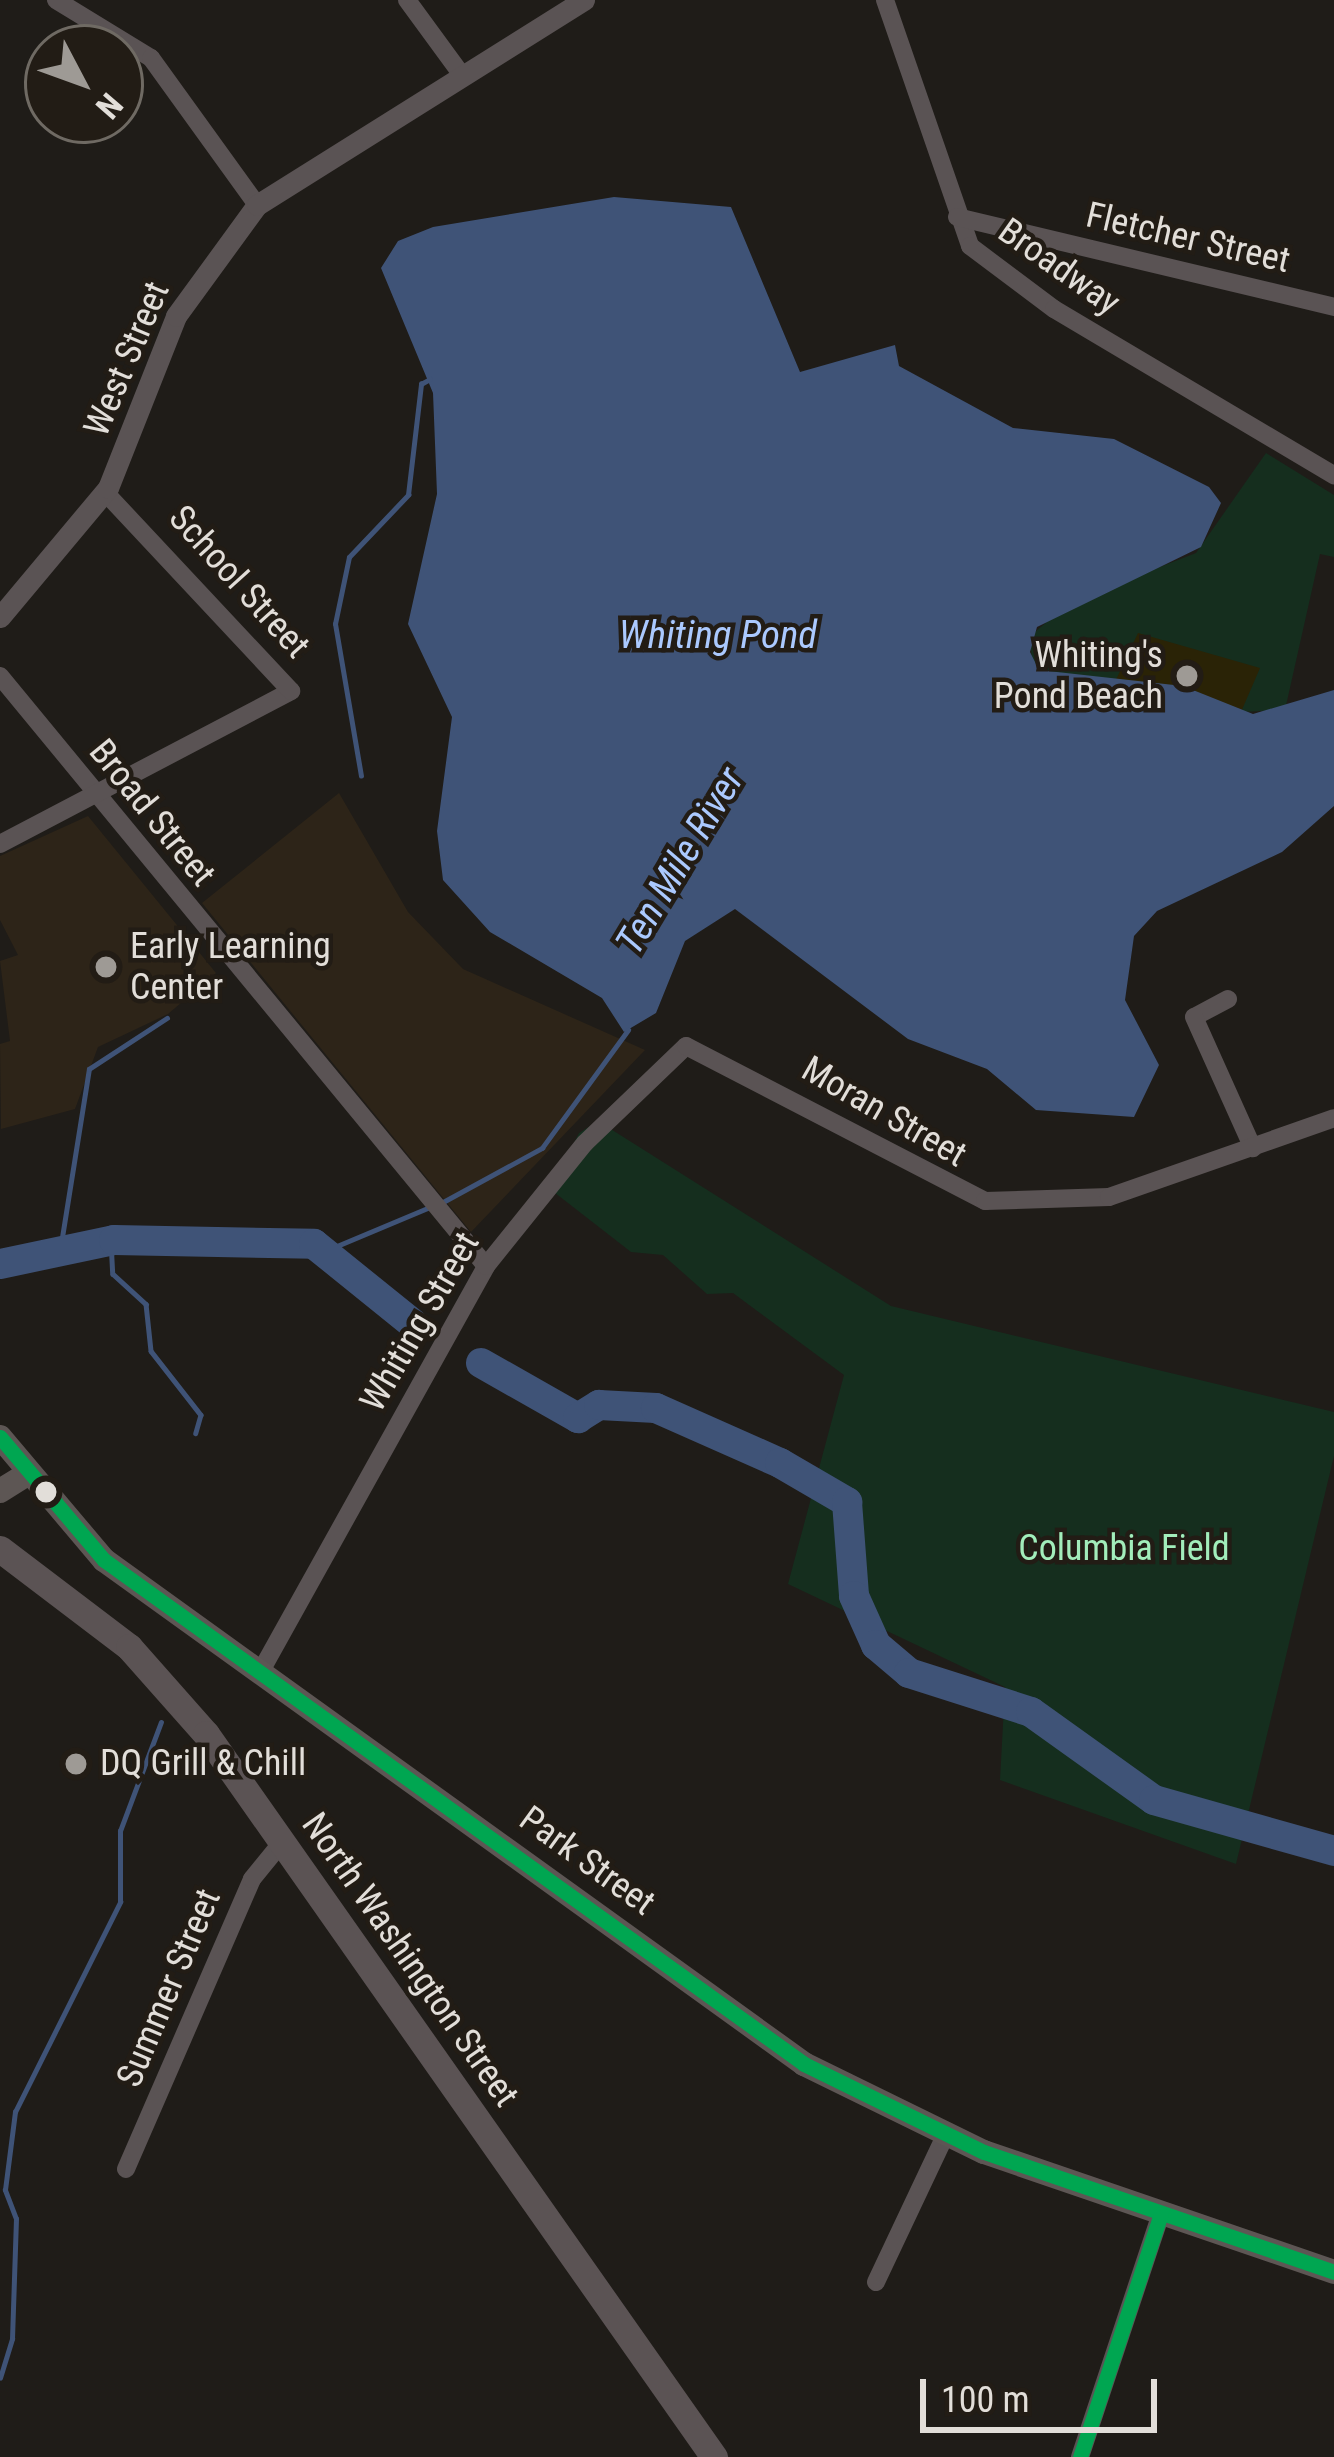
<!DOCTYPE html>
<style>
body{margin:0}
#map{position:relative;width:1334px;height:2457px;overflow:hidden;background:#1f1c18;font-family:"Roboto Condensed",sans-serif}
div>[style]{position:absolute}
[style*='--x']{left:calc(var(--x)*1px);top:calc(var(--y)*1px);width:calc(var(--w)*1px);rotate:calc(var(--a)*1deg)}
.built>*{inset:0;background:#2d2418}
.green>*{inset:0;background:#152e1e}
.sand>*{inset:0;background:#2a2306}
.water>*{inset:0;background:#3f5377}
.stream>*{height:4.5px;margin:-2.25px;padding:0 2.25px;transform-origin:2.25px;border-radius:2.25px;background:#3f5377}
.river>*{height:30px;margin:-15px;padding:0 15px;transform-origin:15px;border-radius:15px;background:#3f5377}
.minor>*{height:18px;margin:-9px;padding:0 9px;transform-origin:9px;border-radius:9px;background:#5a5354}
.tertiary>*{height:21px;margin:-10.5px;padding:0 10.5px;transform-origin:10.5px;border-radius:10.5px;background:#5a5354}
.secondary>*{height:24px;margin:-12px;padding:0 12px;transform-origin:12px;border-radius:12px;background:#5d5654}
.primary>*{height:27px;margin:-13.5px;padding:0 13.5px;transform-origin:13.5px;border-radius:13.5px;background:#5b5354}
.bus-1>*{height:15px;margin:-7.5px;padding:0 7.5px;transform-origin:7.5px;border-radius:7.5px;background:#00a651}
.dots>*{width:33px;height:33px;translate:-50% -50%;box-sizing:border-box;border:6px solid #221c15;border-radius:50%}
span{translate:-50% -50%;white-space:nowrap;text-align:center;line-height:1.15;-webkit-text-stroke:9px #221c15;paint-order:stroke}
.street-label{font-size:36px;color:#e2ded9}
.poi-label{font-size:36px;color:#e2ded9}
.right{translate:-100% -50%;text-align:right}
.left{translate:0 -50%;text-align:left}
.park-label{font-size:36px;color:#a2edbb}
.water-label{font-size:39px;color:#abc9fe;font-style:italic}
.north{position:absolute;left:24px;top:24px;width:120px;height:120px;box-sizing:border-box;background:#221c15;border:3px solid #6f6a63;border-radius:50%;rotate:131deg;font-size:33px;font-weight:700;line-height:48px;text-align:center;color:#e2ded9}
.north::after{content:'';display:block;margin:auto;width:42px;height:54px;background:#9e9a95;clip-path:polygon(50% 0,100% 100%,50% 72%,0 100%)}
.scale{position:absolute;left:920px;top:2379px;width:237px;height:54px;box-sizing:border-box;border:6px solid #e2ded9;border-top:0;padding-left:15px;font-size:36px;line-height:42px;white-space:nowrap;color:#e2ded9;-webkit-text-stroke:9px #221c15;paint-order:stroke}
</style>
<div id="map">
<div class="built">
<div style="clip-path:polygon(339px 793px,408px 912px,463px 969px,645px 1050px,471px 1232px,202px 903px)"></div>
<div style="clip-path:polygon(88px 816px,216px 973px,168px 1014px,98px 1047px,75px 1109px,1px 1129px,0 1044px,10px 1041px,0 961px,18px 955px,0 920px,0 856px)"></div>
</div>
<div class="green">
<div style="clip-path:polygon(1266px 453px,1334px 495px,1334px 557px,1320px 554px,1285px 710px,1241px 712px,1183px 686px,1070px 680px,1032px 663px,1030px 636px,1072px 601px,1196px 553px)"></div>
<div style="clip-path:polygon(598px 1121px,891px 1306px,1334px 1412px,1334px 1456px,1236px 1864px,1000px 1780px,1005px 1687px,788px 1584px,844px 1375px,733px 1293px,707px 1294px,663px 1255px,631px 1252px,550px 1189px,579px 1133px)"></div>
</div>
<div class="sand">
<div style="clip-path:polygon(1138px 633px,1260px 668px,1241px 712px,1183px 686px,1113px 686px)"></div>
</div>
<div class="water">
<div style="clip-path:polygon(614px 197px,731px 207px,800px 372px,895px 345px,899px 366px,1013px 428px,1114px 439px,1209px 487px,1221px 503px,1201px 547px,1037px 627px,1030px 652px,1039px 670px,1183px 686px,1253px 714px,1334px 690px,1334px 806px,1282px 852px,1157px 911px,1134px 936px,1125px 1000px,1159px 1065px,1134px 1117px,1036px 1110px,987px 1069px,908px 1039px,735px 909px,685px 941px,656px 1013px,624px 1032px,602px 998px,490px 932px,443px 880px,437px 831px,452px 717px,408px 624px,437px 494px,433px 393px,381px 268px,398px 241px,433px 227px)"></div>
</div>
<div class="stream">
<div style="--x:361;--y:776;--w:154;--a:-99.7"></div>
<div style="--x:335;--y:624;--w:68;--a:-78.2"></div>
<div style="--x:349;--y:557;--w:86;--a:-46.4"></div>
<div style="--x:408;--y:495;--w:112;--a:-83.3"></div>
<div style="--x:421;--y:384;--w:10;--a:-29"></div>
<div style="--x:443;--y:1202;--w:113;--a:-28.6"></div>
<div style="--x:542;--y:1148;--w:146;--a:-53.9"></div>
<div style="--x:111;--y:1241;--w:33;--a:87"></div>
<div style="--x:113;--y:1274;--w:45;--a:42.3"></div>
<div style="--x:146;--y:1304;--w:47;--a:83.9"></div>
<div style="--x:151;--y:1351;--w:81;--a:52"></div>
<div style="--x:201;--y:1415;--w:19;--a:106"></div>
<div style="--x:325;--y:1251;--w:112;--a:-22.7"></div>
<div style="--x:59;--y:1256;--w:189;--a:-80.9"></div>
<div style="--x:89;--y:1069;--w:93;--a:-33.2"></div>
<div style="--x:0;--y:2378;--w:41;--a:-72.9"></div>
<div style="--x:12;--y:2339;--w:120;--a:-88.1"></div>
<div style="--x:16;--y:2219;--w:31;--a:-111"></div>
<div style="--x:5;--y:2190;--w:79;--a:-82.7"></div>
<div style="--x:15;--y:2112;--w:235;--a:-63.4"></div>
<div style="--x:120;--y:1902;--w:71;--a:-90"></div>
<div style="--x:120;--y:1831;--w:116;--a:-69.4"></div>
</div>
<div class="river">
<div style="--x:0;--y:1264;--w:116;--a:-11.9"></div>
<div style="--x:114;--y:1240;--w:200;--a:1.1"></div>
<div style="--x:314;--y:1244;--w:127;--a:38.9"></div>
<div style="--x:481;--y:1363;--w:112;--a:29.6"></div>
<div style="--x:578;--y:1418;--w:25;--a:-32"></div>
<div style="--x:599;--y:1405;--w:57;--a:3"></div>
<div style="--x:656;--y:1408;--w:136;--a:23.9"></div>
<div style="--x:780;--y:1463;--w:78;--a:30.2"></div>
<div style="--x:847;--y:1502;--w:94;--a:85.7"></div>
<div style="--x:854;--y:1596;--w:54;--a:65.8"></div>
<div style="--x:876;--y:1645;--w:43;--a:40.3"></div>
<div style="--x:909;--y:1673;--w:128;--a:17.7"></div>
<div style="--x:1031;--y:1712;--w:151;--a:35.6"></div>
<div style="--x:1154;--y:1800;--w:187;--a:15.8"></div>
</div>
<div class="minor">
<div style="--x:56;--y:0;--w:111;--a:31.4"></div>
<div style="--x:151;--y:58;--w:181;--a:54.2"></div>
<div style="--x:407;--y:0;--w:88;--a:53.8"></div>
<div style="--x:885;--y:0;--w:260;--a:70.9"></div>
<div style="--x:970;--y:246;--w:105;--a:36.9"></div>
<div style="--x:1054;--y:309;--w:326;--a:30.7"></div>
<div style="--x:957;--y:217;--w:388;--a:13.4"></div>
<div style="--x:0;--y:676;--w:764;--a:50.52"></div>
<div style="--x:0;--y:844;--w:329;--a:-27.7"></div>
<div style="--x:291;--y:691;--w:272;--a:-133.1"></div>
<div style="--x:1228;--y:999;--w:38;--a:152"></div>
<div style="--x:1194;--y:1017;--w:144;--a:65.8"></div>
<div style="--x:262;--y:1669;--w:461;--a:-60.9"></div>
<div style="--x:486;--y:1266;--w:158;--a:-51.2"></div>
<div style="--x:585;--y:1143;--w:140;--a:-43.8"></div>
<div style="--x:686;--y:1046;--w:337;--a:27.4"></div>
<div style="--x:985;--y:1201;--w:124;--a:-1.8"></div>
<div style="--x:1109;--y:1197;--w:238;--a:-19.3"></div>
<div style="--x:126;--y:2169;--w:316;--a:-66.5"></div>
<div style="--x:252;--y:1879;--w:49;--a:-50.8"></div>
<div style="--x:876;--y:2282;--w:161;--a:-64.7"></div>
<div style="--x:1080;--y:2457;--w:256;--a:-71.6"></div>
</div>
<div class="tertiary">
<div style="--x:0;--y:617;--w:168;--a:-50.1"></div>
<div style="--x:108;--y:488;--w:185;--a:-68.4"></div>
<div style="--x:176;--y:316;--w:137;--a:-53.9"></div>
<div style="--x:257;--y:205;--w:386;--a:-32.1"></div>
</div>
<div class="secondary">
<div style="--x:0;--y:1437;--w:161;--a:49.8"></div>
<div style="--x:104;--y:1560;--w:863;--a:35.75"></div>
<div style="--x:804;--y:2064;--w:200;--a:26.1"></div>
<div style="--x:984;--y:2152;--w:370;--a:18.9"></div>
<div style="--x:0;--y:1491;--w:31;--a:-32"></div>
</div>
<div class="primary">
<div style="--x:0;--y:1549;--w:162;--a:37.2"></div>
<div style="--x:129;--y:1647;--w:116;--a:48.5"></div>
<div style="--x:206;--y:1734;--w:884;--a:54.91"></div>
</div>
<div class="bus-1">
<div style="--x:0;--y:1437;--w:161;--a:49.8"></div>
<div style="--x:104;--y:1560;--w:863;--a:35.75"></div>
<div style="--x:804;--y:2064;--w:200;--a:26.1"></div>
<div style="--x:984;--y:2152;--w:370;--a:18.9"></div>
<div style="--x:1080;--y:2457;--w:256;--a:-71.6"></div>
</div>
<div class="dots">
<div style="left:1187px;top:676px;background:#9e9a95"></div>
<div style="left:106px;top:967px;background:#9e9a95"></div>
<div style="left:46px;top:1492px;background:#e2ded9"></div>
<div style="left:76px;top:1764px;background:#9e9a95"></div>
</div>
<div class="street-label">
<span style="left:1188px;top:238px;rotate:13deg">Fletcher Street</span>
<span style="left:1059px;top:267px;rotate:35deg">Broadway</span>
<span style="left:127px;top:359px;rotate:-67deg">West Street</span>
<span style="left:239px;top:582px;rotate:48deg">School Street</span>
<span style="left:152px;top:813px;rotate:51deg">Broad Street</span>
<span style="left:884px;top:1112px;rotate:30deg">Moran Street</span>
<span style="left:420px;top:1322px;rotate:-60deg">Whiting Street</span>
<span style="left:587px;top:1861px;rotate:36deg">Park Street</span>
<span style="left:410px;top:1960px;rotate:55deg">North Washington Street</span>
<span style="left:169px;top:1988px;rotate:-67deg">Summer Street</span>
</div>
<div class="poi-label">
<span class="right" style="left:1163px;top:676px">Whiting's<br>Pond Beach</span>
<span class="left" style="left:130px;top:967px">Early Learning<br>Center</span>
<span class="left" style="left:100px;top:1764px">DQ Grill &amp; Chill</span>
</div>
<div class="park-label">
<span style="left:1124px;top:1549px">Columbia Field</span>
</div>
<div class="water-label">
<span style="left:718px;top:635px">Whiting Pond</span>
<span style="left:680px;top:861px;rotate:-59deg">Ten Mile River</span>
</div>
<div class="north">N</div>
<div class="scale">100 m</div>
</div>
